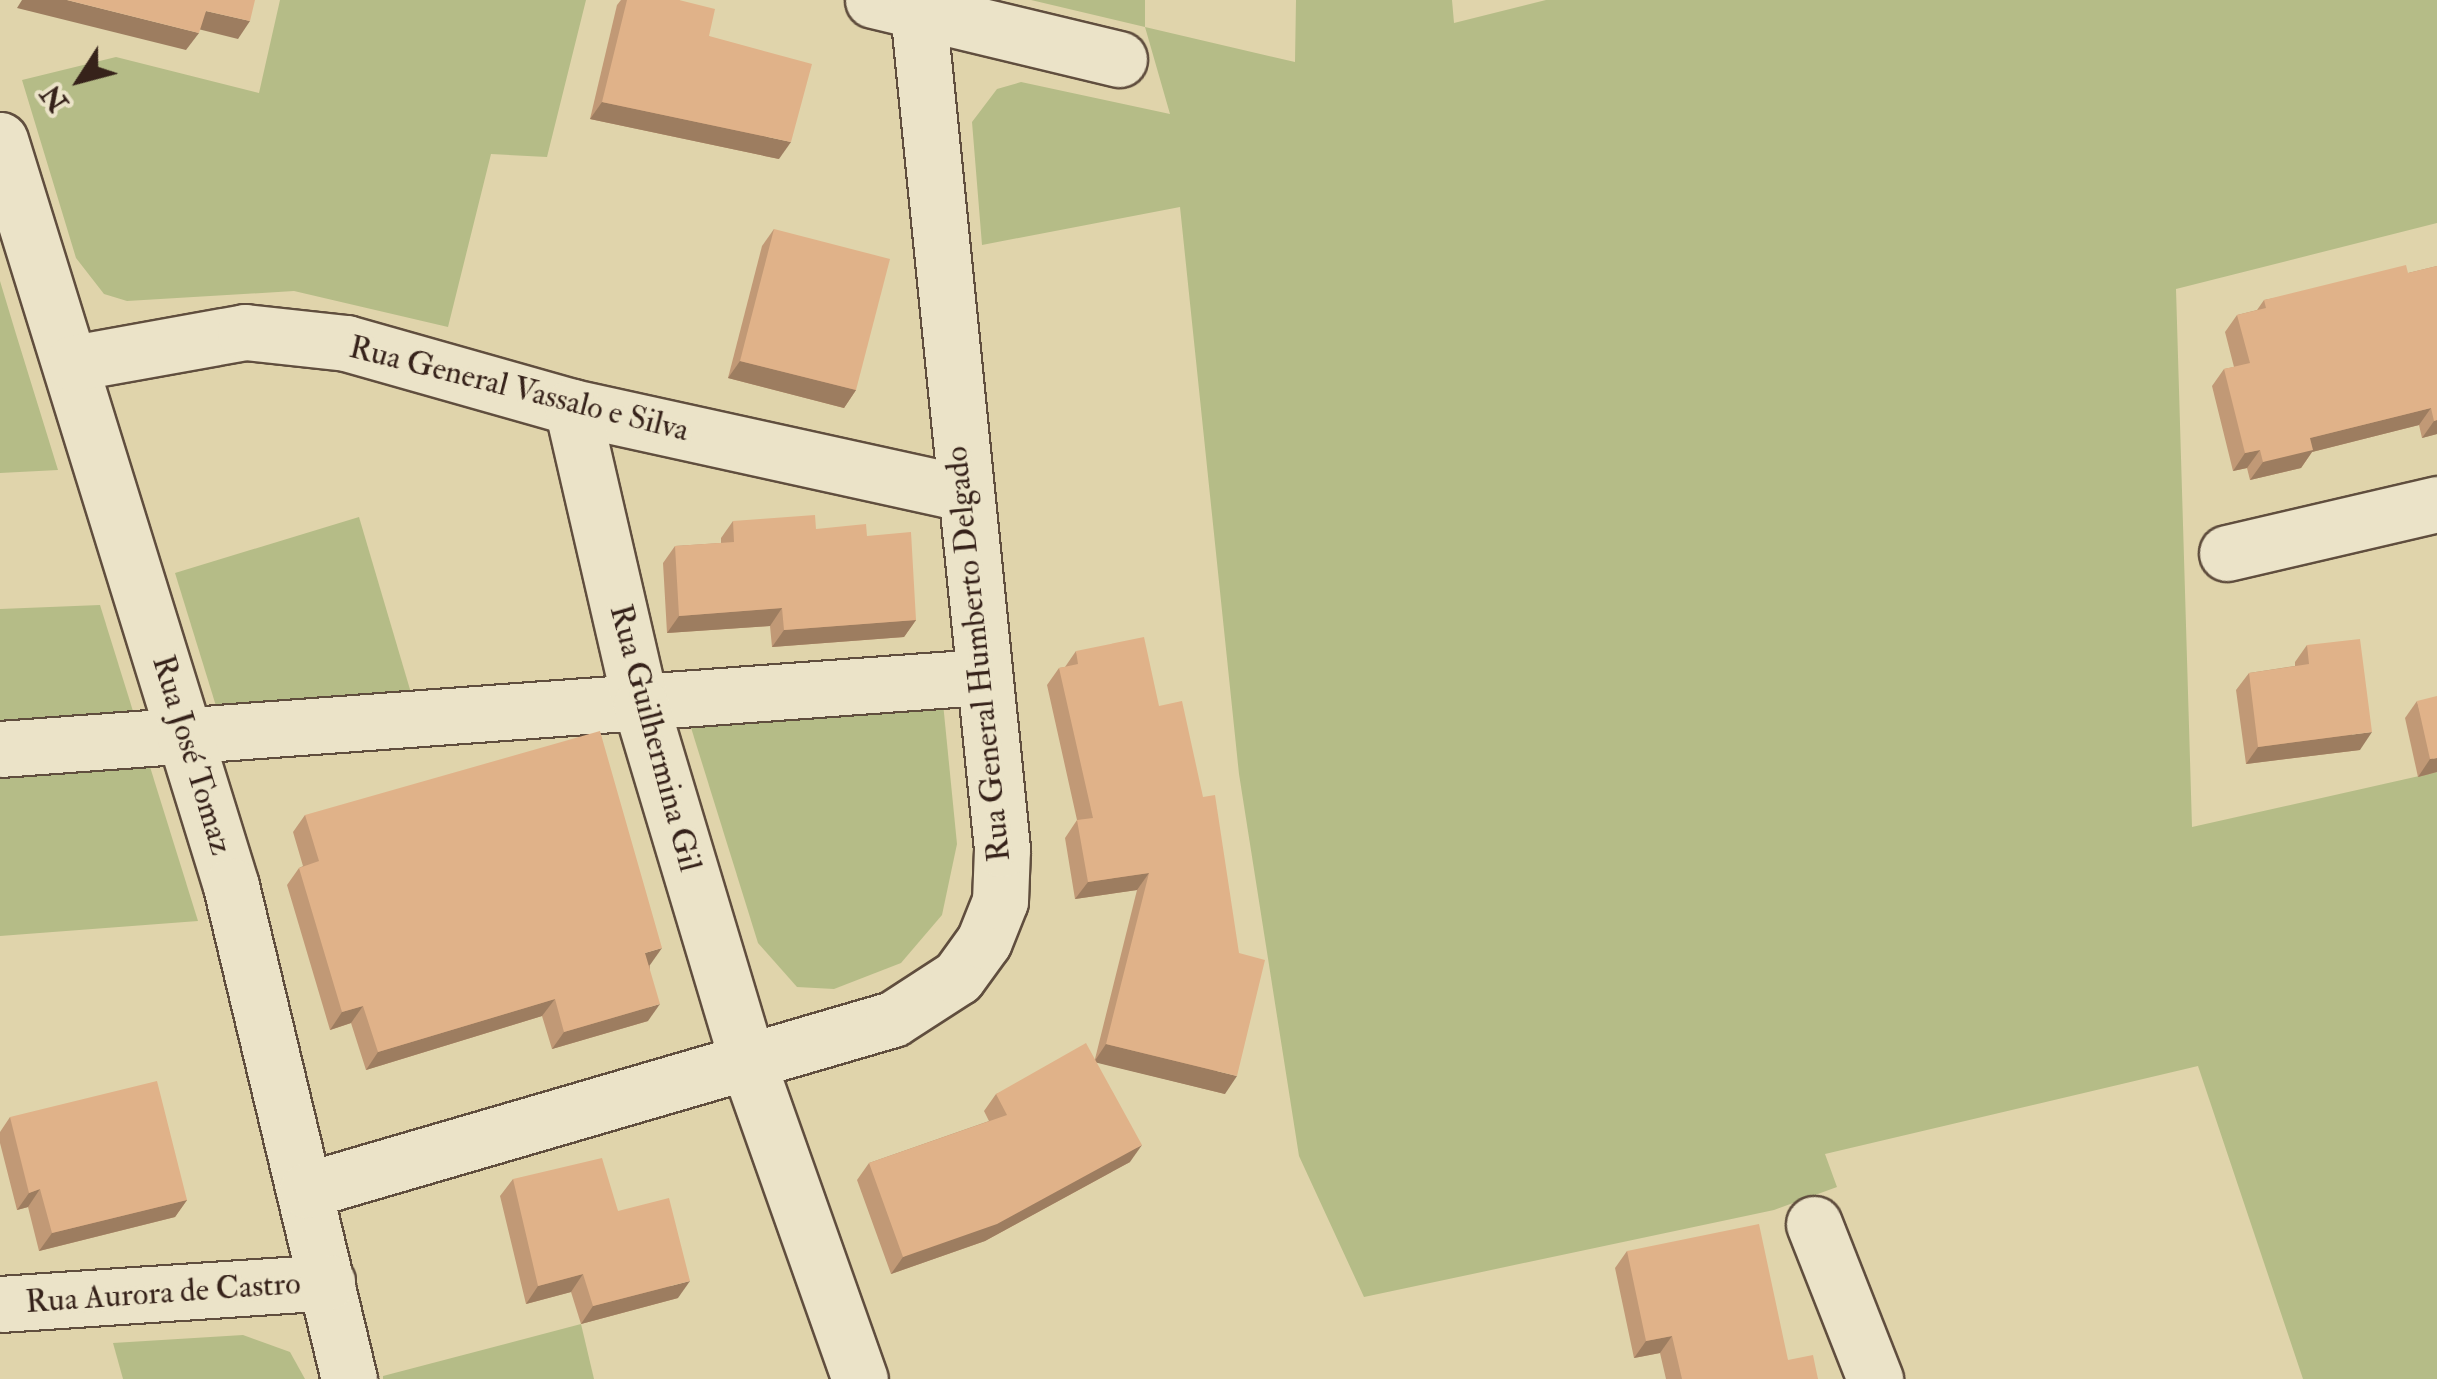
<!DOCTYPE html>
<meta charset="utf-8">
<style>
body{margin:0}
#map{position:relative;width:2437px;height:1379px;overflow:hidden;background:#e0d4ab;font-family:"IM FELL Double Pica",serif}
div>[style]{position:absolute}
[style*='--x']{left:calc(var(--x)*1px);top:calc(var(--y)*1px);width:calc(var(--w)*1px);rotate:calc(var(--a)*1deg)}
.green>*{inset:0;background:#b5bc87}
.roads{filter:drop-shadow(2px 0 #604e3e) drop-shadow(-2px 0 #604e3e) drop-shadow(0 2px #604e3e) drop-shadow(0 -2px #604e3e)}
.pedestrian>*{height:55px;margin:-27.5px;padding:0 27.5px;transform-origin:27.5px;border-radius:27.5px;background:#ebe3c8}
.minor>*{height:55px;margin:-27.5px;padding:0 27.5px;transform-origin:27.5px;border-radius:27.5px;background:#ebe3c8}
.wall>*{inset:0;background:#c19976}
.shaded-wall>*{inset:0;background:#9d7d60}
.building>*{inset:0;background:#e0b289}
span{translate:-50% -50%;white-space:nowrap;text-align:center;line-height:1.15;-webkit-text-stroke:8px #ebe3c8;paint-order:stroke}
.street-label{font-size:32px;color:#36221a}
.north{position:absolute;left:30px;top:30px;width:100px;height:100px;-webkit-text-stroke:8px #ebe3c8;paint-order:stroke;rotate:234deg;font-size:28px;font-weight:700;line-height:40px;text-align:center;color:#36221a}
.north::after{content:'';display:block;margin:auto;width:35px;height:45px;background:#36221a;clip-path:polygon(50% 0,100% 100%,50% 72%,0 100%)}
</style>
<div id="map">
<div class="green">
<div style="clip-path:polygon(280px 0,586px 0,547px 157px,491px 154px,448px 327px,294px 291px,127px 301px,104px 294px,76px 258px,22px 80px,116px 57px,259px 93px)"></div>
<div style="clip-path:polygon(1031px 0,1145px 0,1145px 27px,1295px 62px,1296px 0,1452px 0,1454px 23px,1546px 0,2437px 0,2437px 223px,2176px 289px,2192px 827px,2437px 772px,2437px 1379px,2303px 1379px,2198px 1066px,1825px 1154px,1837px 1187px,1774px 1210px,1364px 1297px,1299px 1156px,1239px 774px,1180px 207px,982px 245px,972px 122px,997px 89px,1021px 82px,1170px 114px,1145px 27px)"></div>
<div style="clip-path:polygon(0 281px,16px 334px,58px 470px,0 473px)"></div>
<div style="clip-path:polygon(359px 517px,414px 703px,220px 719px,175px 573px)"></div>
<div style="clip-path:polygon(100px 605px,137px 724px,0 735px,0 609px)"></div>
<div style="clip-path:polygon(942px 693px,957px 844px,942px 915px,901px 963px,834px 989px,797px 987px,758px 943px,688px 718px)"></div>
<div style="clip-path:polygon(146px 754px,198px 921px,0 936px,0 765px)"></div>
<div style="clip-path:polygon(581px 1324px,594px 1379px,383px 1379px,383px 1376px)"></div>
<div style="clip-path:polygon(243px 1335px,290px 1352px,305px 1379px,123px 1379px,113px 1343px)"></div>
</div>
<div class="roads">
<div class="pedestrian">
<div style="--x:0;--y:749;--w:984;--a:-4.2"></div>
</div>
<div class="minor">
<div style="--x:873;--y:0;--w:253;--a:13.5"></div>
<div style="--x:0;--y:140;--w:781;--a:72.79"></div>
<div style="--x:231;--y:886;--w:507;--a:76.54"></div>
<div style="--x:73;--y:363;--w:175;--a:-10.2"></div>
<div style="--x:245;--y:332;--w:102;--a:6.2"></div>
<div style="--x:346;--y:343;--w:235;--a:15.8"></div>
<div style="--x:572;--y:407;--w:399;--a:12.4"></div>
<div style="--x:572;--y:407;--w:307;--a:77"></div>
<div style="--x:641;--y:706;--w:376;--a:73.3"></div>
<div style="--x:749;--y:1066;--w:332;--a:70.5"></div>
<div style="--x:2227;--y:553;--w:216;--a:-13.1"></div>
<div style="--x:307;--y:1190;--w:610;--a:-16.27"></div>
<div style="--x:893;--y:1019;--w:77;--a:-32.9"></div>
<div style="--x:958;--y:977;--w:44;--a:-54.2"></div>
<div style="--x:984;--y:941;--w:43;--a:-68.2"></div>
<div style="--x:1000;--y:901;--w:52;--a:-87.8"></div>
<div style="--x:1002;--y:849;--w:853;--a:-95.72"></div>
<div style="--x:1814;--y:1224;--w:167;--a:68.5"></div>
<div style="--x:0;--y:1304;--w:328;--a:-3.8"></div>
</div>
</div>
<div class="wall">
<div style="clip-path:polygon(621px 0,679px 0,709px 36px,779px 159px,590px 119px,617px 5px)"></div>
<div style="clip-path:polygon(774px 229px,856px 390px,844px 408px,728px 378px,762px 246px)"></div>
<div style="clip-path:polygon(2437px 266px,2437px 434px,2422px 438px,2419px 425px,2312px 452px,2301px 468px,2250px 480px,2247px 468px,2233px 471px,2212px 386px,2224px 369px,2234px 367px,2225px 332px,2237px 315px,2257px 310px,2264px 300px,2408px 273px)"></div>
<div style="clip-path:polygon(733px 521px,867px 536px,916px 620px,904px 637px,772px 647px,770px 626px,667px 633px,663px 563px,675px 546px,721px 543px,721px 538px)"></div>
<div style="clip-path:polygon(2307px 645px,2360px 750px,2246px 764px,2236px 690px,2249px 673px,2295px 666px,2295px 662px)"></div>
<div style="clip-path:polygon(1076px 651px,1225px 1094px,1096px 1062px,1130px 1162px,985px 1241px,891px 1274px,857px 1180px,869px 1163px,989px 1121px,984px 1111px,996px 1094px,1095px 1059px,1137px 890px,1075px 899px,1065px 838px,1077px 820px,1047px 685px,1059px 668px,1065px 667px)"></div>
<div style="clip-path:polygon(2417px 701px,2437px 772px,2418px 777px,2405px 718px)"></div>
<div style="clip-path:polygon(305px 815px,650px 965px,648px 1021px,552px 1049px,542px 1016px,366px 1070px,351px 1023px,330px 1030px,287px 885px,299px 868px,303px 866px,293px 832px)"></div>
<div style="clip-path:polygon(10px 1117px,187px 1200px,175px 1217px,39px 1251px,28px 1207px,17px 1210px,0 1143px,0 1132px)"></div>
<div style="clip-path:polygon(513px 1179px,618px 1211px,678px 1298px,581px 1324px,571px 1292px,526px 1304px,500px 1196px)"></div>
<div style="clip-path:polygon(1627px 1251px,1788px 1360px,1818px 1379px,1666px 1379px,1660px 1353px,1634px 1358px,1615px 1268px)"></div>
</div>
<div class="shaded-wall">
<div style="clip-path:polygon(22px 0,67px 0,199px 33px,186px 50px,17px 8px)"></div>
<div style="clip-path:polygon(206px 11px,250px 21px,238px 39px,194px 28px)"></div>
<div style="clip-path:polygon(602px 102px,791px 142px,779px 159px,590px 119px)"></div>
<div style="clip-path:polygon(740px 361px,856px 390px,844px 408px,728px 378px)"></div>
<div style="clip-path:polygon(2431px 408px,2419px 425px,2312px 452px,2301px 468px,2250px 480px,2263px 462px,2310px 438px)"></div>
<div style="clip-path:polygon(2437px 420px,2437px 434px,2422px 438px,2434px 421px)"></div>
<div style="clip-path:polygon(2260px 450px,2247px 468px,2233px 471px,2245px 453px)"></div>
<div style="clip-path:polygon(782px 608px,770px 626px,667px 633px,679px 616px)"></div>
<div style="clip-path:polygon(916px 620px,904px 637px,772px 647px,784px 630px)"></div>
<div style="clip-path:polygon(2372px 732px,2360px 750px,2246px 764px,2258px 747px)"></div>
<div style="clip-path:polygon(2437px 758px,2437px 772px,2418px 777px,2430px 759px)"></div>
<div style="clip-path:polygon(1149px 873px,1137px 890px,1075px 899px,1088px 882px)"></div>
<div style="clip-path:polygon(662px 948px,650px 965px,633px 970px,645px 953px)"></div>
<div style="clip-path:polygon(555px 999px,542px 1016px,366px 1070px,378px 1052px)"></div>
<div style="clip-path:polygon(660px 1004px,648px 1021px,552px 1049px,564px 1032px)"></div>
<div style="clip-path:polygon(363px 1006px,351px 1023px,330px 1030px,342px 1012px)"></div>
<div style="clip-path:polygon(1106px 1044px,1237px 1076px,1225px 1094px,1094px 1062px)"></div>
<div style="clip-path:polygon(1142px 1145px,1130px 1162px,985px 1241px,891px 1274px,903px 1257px)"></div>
<div style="clip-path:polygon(40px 1189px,28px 1207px,17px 1210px,29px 1193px)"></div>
<div style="clip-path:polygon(187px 1200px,175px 1217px,39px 1251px,52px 1233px)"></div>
<div style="clip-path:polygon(583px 1274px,571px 1292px,526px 1304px,538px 1286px)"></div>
<div style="clip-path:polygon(690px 1281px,678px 1298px,581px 1324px,593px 1306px)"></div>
<div style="clip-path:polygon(1672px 1336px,1660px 1353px,1634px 1358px,1646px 1341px)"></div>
</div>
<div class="building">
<div style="clip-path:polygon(67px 0,255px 0,250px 21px,206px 11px,199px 33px)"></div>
<div style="clip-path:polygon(627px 0,679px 0,715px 9px,709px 36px,812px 64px,791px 142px,602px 102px)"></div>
<div style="clip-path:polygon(774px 229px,890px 259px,856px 390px,740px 361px)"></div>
<div style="clip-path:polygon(2406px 265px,2408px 273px,2437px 266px,2437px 420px,2434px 421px,2431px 408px,2310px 438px,2313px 450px,2263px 462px,2260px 450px,2245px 453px,2224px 369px,2250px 363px,2237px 315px,2266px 308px,2264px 300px)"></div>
<div style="clip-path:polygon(815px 515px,816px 529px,866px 524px,867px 536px,911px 532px,916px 620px,784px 630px,782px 608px,679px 616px,675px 546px,734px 542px,733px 521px)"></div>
<div style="clip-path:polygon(1144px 637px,1159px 706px,1182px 701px,1203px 797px,1215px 795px,1239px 953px,1265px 960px,1237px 1076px,1106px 1044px,1149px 873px,1088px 882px,1077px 820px,1093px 818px,1059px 668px,1078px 664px,1076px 651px)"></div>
<div style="clip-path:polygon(2360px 639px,2372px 732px,2258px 747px,2249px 673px,2309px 664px,2307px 645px)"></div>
<div style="clip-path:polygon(2437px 696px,2437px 758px,2430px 759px,2417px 701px)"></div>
<div style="clip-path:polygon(600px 731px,662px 948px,645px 953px,660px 1004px,564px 1032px,555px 999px,378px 1052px,363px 1006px,342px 1012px,299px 868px,319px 861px,305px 815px)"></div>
<div style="clip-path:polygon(1086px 1043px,1142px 1145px,997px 1224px,903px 1257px,869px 1163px,1007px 1115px,996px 1094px)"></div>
<div style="clip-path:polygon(157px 1081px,187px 1200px,52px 1233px,40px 1189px,29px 1193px,10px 1117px)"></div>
<div style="clip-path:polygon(602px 1158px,618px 1211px,669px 1198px,690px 1281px,593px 1306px,583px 1274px,538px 1286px,513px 1179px)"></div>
<div style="clip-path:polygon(1759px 1224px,1788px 1360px,1813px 1355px,1818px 1379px,1682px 1379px,1672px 1336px,1646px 1341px,1627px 1251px)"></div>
</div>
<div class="street-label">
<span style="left:519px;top:389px;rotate:14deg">Rua General Vassalo e Silva</span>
<span style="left:978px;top:654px;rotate:-96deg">Rua General Humberto Delgado</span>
<span style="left:655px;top:738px;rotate:75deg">Rua Guilhermina Gil</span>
<span style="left:192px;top:755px;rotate:73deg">Rua José Tomaz</span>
<span style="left:163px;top:1293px;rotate:-4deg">Rua Aurora de Castro</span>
</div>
<div class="north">N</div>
</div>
